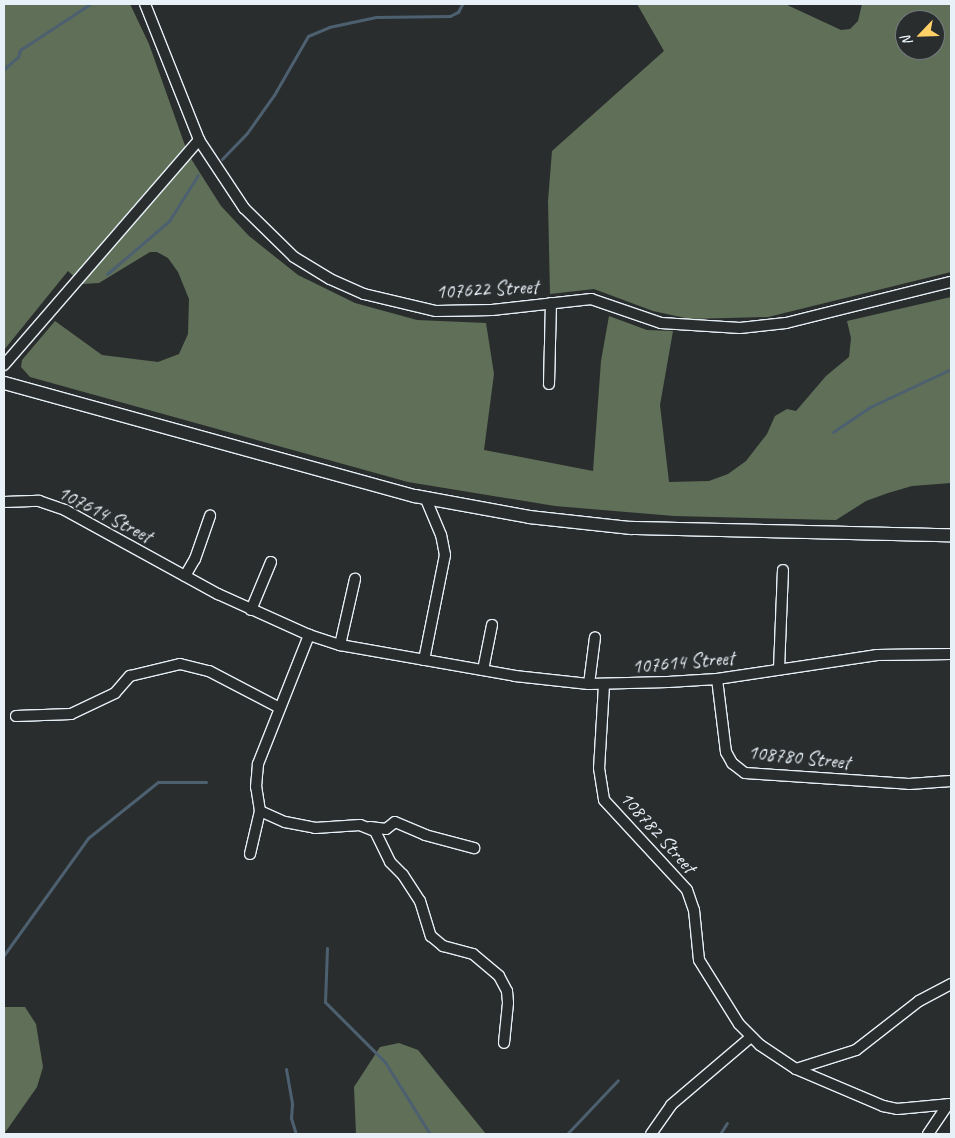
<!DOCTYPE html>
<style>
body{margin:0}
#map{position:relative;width:955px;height:1138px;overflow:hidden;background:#2a2d2e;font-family:Caveat,sans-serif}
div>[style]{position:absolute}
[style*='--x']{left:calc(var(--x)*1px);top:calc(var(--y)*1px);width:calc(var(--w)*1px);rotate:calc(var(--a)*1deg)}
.green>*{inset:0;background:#607058}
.stream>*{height:3px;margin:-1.5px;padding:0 1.5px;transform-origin:1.5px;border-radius:1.5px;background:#4d6070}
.roads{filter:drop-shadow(1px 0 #e8f1f8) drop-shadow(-1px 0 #e8f1f8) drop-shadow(0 1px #e8f1f8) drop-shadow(0 -1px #e8f1f8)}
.minor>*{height:10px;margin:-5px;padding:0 5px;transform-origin:5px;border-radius:5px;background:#2a2d2e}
.major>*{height:12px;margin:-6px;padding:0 6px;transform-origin:6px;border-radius:6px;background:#2a2d2e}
span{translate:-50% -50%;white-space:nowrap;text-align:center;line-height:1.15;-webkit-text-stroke:5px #2a2d2e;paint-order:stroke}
.street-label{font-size:20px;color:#e8f1f8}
.frame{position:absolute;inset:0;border:5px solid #e8f1f8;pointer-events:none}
.north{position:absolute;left:895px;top:10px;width:50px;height:50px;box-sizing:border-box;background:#2a2d2e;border:1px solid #767b7f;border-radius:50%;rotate:246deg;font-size:14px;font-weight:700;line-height:20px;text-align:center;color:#e8f1f8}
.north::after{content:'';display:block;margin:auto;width:18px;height:22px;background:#ffd166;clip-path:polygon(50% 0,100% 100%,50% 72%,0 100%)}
</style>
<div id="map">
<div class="green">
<div style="clip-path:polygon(4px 4px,130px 4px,149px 44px,188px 154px,221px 206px,249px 236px,298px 275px,355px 303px,417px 320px,486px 323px,494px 374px,484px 450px,593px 471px,601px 361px,609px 316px,647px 330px,673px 331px,660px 405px,669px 482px,709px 481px,728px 474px,746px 461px,767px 434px,775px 416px,787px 409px,796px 411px,826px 376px,849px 357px,851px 338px,847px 321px,951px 297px,951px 483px,912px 486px,888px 493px,866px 501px,836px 520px,674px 516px,555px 506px,408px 482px,30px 377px,21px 367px,22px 360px,55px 321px,102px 355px,158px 362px,179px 354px,188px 334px,189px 299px,178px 272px,168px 258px,157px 252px,150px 252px,99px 283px,82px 284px,68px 271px,4px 350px)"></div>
<div style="clip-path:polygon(evenodd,637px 4px,785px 4px,841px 30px,850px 29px,858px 21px,862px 4px,951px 4px,951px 272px,768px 317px,690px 319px,653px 311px,594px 289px,550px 294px,548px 201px,552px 151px,664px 51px,637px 4px,905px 20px,935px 20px,935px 50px,905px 50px,905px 20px)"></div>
<div style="clip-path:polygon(4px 1007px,25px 1007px,36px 1024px,43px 1067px,37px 1087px,4px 1134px)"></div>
<div style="clip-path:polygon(399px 1043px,418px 1050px,486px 1134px,356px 1134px,354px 1087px,380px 1047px)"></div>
</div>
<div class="stream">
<div style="--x:4;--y:69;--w:18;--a:-41"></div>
<div style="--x:18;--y:57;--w:7;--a:-74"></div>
<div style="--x:20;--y:50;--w:84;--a:-33.3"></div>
<div style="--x:222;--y:159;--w:36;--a:-46"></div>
<div style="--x:247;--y:133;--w:47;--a:-54.6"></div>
<div style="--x:274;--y:95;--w:68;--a:-60"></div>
<div style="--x:308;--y:36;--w:23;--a:-23"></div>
<div style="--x:329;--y:27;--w:48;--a:-12"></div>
<div style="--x:376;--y:17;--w:74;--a:-0.8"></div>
<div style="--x:450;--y:16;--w:9;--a:-27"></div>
<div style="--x:458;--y:12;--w:9;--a:-63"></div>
<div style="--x:107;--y:274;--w:82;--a:-40.5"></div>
<div style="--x:169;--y:221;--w:54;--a:-57.8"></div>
<div style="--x:833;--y:432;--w:45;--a:-34"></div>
<div style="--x:870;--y:407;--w:89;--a:-25.1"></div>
<div style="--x:327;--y:948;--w:54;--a:92.1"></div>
<div style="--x:325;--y:1002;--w:85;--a:45"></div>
<div style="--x:385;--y:1062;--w:85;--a:58"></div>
<div style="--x:4;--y:955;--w:144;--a:-54.3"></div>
<div style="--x:88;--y:838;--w:90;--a:-38.7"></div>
<div style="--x:158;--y:782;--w:48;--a:0"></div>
<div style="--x:286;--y:1069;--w:36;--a:80"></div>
<div style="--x:292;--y:1104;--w:14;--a:94"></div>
<div style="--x:291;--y:1118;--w:17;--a:73"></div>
<div style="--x:567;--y:1134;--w:74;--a:-46.6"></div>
<div style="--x:720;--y:1134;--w:13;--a:-58"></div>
</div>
<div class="roads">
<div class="minor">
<div style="--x:145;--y:4;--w:146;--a:68.3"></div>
<div style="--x:199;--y:140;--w:82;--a:56.5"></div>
<div style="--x:244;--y:208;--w:70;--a:44.4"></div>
<div style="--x:294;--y:257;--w:42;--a:31.4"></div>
<div style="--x:330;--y:279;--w:37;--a:24"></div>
<div style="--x:364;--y:294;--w:74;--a:13.3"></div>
<div style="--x:436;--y:311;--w:56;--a:-1"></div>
<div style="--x:492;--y:310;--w:100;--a:-6.3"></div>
<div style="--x:591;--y:299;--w:74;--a:18.9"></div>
<div style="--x:661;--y:323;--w:79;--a:3.6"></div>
<div style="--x:740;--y:328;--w:46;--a:-6.2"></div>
<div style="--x:786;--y:323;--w:170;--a:-14"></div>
<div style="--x:4;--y:365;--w:298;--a:-49.1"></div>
<div style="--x:549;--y:384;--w:81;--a:-88.6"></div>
<div style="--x:4;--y:502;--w:35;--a:-2"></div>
<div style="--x:39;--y:501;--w:28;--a:19"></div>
<div style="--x:65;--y:510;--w:175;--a:28.8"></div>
<div style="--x:218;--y:594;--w:100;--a:24.3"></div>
<div style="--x:309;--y:635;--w:33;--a:18"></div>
<div style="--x:340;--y:645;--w:178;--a:10"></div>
<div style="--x:515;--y:676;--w:74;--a:6.2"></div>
<div style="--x:589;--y:684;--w:79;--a:-1.5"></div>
<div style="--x:668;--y:682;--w:49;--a:-3.5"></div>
<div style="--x:717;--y:679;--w:162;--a:-8.5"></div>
<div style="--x:877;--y:655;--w:74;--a:-0.8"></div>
<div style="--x:185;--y:576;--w:20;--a:-60"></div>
<div style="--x:195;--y:559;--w:46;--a:-70.8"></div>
<div style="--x:251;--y:610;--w:52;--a:-67.4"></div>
<div style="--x:340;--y:645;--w:68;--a:-77.2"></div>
<div style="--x:424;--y:660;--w:107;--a:-78.7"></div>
<div style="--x:445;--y:555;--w:20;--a:-101"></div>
<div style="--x:441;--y:535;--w:41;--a:-112.8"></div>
<div style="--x:779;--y:669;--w:99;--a:-87.7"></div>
<div style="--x:483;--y:670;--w:46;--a:-78.7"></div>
<div style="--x:717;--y:679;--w:74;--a:83"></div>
<div style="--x:726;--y:752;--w:13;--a:61"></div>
<div style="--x:732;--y:763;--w:16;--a:38"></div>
<div style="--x:745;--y:773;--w:164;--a:3.8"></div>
<div style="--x:909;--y:784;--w:42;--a:-4.1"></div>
<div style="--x:589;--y:684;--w:47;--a:-82.7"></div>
<div style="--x:604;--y:685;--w:83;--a:93.4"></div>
<div style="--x:599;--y:768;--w:32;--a:81"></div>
<div style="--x:604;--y:800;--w:122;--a:47.3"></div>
<div style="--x:687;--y:890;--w:21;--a:71"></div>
<div style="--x:694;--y:910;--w:50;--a:84.3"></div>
<div style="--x:699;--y:960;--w:75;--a:58"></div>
<div style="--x:739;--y:1024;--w:30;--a:45"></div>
<div style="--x:760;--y:1045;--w:43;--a:33.7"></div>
<div style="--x:796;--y:1069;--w:95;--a:23"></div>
<div style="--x:883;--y:1106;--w:14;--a:12"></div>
<div style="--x:897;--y:1109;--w:54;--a:-5.3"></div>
<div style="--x:16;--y:716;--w:55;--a:-2.1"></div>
<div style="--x:71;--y:714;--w:49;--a:-25.5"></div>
<div style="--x:115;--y:693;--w:23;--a:-49"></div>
<div style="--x:130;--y:676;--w:51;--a:-13.5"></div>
<div style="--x:180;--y:664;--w:30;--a:14"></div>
<div style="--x:209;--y:671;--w:78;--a:27.6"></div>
<div style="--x:260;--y:811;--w:27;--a:24"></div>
<div style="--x:285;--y:822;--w:31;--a:11"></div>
<div style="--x:315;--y:828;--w:45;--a:-3.8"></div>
<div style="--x:360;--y:825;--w:16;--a:22"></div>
<div style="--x:375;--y:831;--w:34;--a:64"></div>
<div style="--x:390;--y:862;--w:18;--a:45"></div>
<div style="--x:403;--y:875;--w:31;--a:57"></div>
<div style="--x:420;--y:901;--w:37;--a:73"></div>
<div style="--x:431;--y:936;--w:16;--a:40"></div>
<div style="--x:443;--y:946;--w:31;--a:15"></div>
<div style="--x:473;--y:954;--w:34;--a:40"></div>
<div style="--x:499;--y:976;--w:17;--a:62"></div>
<div style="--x:507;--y:991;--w:12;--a:85"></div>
<div style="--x:508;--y:1003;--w:40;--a:95.7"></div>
<div style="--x:370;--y:827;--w:16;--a:7"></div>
<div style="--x:386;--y:829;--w:11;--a:-38"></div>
<div style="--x:395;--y:822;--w:33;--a:23"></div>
<div style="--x:425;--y:835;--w:51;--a:14.9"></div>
<div style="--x:250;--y:854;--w:44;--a:-76.9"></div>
<div style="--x:260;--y:811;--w:24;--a:-99"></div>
<div style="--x:256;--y:787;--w:23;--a:-85"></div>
<div style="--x:258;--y:764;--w:139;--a:-68.4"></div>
<div style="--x:796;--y:1069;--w:63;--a:-17.6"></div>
<div style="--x:856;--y:1050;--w:80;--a:-37.9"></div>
<div style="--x:919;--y:1001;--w:36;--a:-28"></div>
<div style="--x:651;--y:1134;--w:35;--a:-55"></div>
<div style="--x:671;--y:1105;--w:105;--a:-40.4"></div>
<div style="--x:928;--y:1134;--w:36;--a:-56"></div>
</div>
<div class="major">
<div style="--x:4;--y:383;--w:426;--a:15.4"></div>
<div style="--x:415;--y:496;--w:116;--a:10.4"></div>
<div style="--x:529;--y:517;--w:103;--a:6.2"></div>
<div style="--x:631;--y:528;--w:320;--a:1.3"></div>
</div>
</div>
<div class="street-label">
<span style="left:487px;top:289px;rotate:-3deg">107622 Street</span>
<span style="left:105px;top:514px;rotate:27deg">107614 Street</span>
<span style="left:683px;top:662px;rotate:-5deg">107614 Street</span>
<span style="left:799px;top:757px;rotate:6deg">108780 Street</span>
<span style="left:658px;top:832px;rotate:48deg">108782 Street</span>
</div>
<div class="frame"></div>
<div class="north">N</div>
</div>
